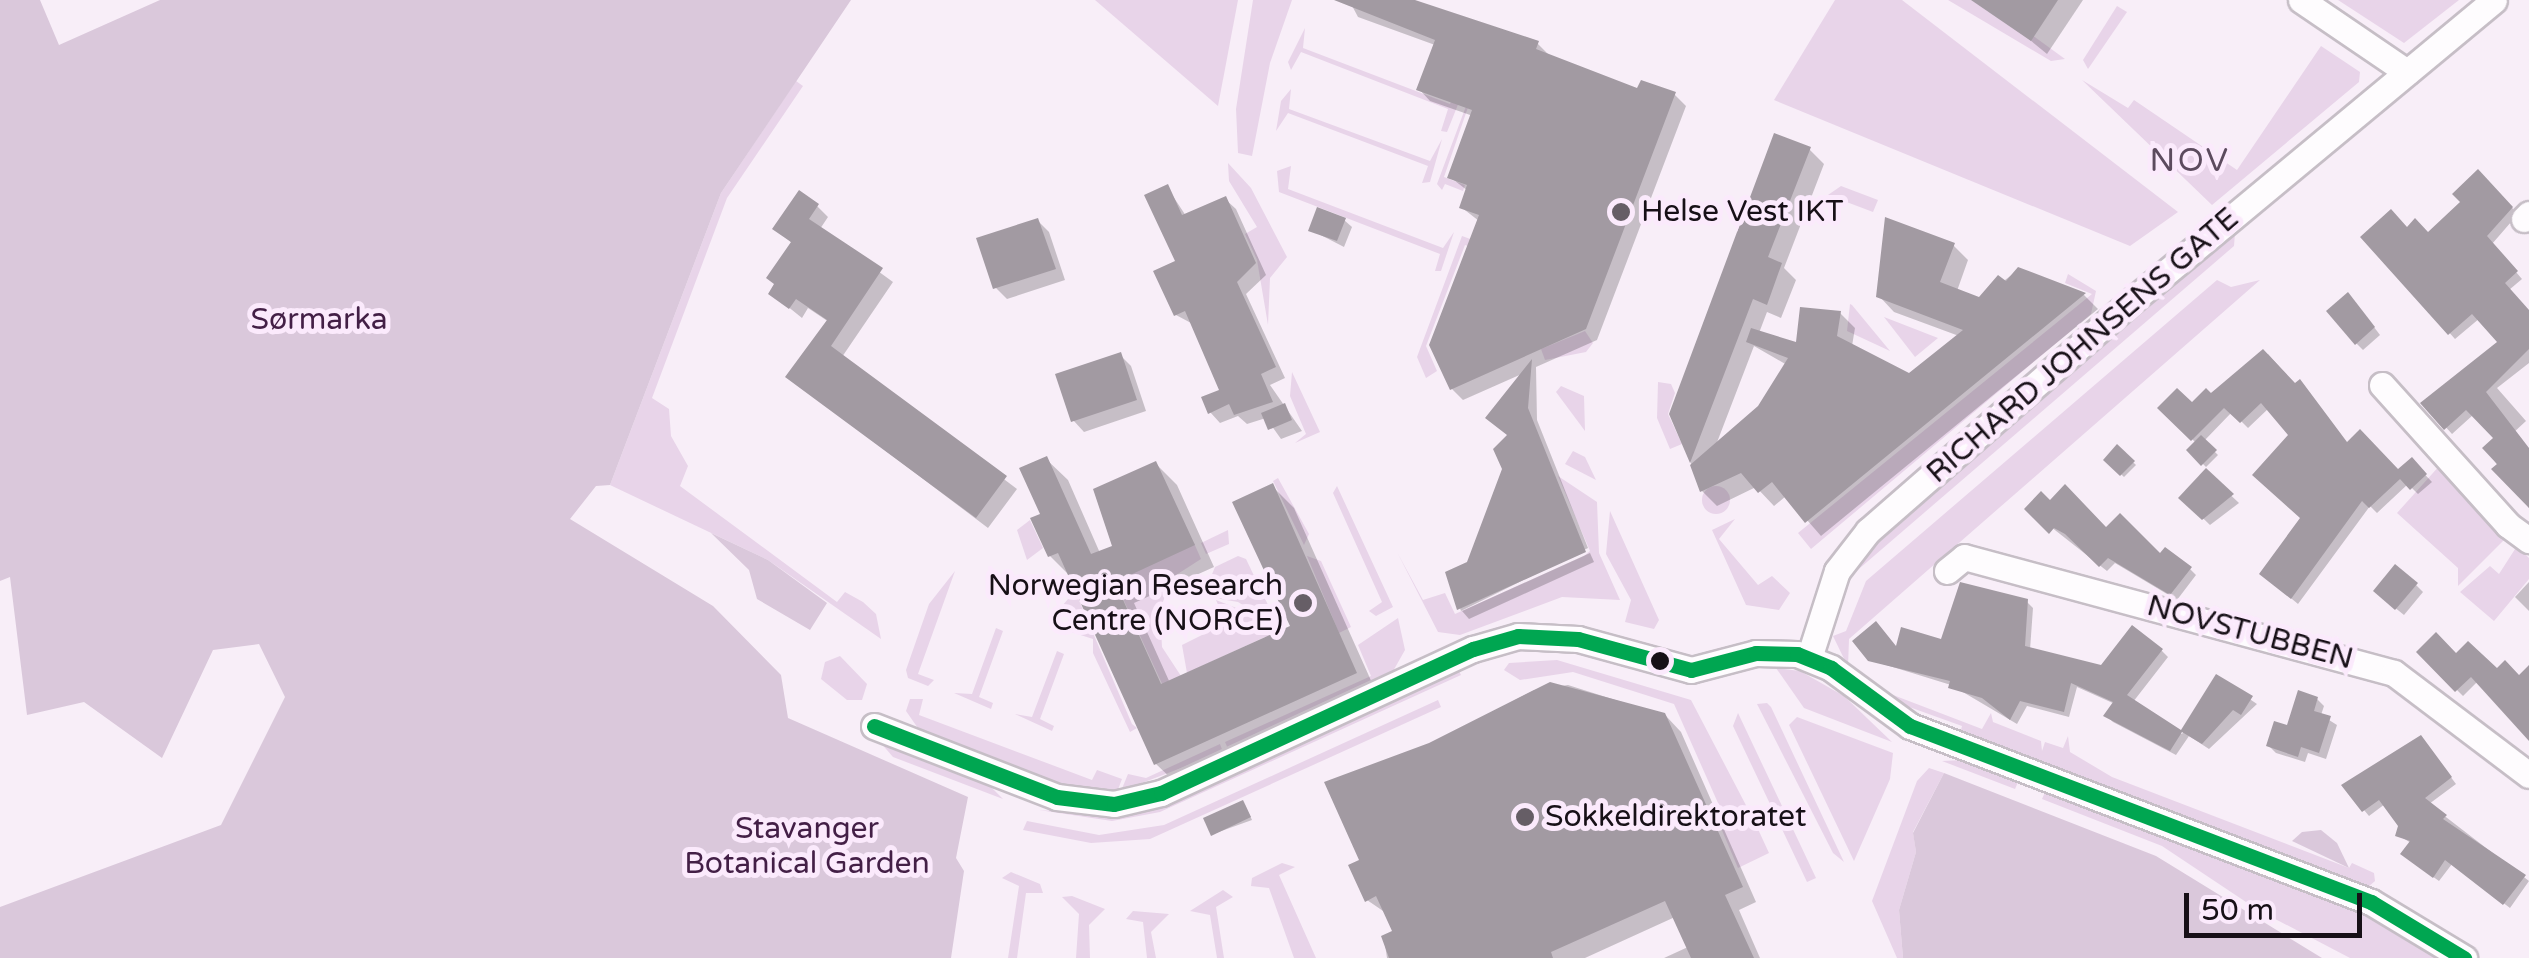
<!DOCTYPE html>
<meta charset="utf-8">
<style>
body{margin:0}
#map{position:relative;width:2529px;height:958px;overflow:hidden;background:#f8eef8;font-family:"Varela Round",sans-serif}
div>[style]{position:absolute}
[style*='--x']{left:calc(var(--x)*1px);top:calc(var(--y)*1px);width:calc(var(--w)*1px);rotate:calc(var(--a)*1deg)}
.green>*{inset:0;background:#e8d4e9}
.round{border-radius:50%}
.forest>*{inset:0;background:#dac8db}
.shadow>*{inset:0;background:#0003}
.building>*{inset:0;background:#a29aa2}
.roads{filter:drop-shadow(2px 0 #c6bec6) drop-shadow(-2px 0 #c6bec6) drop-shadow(0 2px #c6bec6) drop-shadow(0 -2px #c6bec6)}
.minor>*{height:25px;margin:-12.5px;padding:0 12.5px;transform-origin:12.5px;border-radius:12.5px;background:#fefcfe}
.bus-1>*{height:15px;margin:-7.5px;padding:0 7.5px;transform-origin:7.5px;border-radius:7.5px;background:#00a651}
.dots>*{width:28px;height:28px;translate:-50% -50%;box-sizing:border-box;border:5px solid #fbeafc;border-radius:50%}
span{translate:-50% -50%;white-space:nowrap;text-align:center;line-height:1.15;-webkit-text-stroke:10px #fbeafc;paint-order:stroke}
.poi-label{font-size:30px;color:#171017}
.left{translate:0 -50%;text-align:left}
.right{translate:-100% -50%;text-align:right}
.park-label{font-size:30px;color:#431f46}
.street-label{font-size:30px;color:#171017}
.neighbourhood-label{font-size:32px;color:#5c4b5e;letter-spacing:2.5px}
.scale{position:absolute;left:2184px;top:893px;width:178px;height:45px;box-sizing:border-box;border:5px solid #171017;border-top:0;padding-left:12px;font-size:30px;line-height:35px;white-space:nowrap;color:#171017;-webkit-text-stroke:8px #fbeafc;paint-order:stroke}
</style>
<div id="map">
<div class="green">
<div style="clip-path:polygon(1095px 0,1238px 0,1218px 106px)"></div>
<div style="clip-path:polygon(1253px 0,1292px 0,1270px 63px,1252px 156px,1238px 153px,1236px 109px)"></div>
<div style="clip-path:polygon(1835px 0,1902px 0,2178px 212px,2130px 246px,1774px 100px)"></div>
<div style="clip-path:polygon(1948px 0,1984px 0,2065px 59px,2051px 61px)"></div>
<div style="clip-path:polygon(2338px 0,2459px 0,2404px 43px)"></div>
<div style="clip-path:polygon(2117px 6px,2127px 12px,2088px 69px,2083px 60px)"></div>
<div style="clip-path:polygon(1497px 23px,1444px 177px,1465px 185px,1463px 191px,1445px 184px,1442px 190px,1437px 184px)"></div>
<div style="clip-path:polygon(1305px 28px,1303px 48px,1450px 104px,1460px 81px,1465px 87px,1447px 132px,1441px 131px,1448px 109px,1301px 52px,1291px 70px,1288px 62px)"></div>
<div style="clip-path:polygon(2321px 46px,2360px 72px,2359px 82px,2212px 205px,2082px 80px,2128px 108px,2134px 100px,2237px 170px)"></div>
<div style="clip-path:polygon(796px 81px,803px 86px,727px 198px,652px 398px,669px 409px,671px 436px,688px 466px,680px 486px,837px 602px,845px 592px,863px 602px,876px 614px,881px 639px,768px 560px,610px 485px,721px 193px)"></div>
<div style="clip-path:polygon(1291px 89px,1289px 109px,1430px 161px,1442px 139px,1430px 182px,1422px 183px,1428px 166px,1288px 113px,1276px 131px,1281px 101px)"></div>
<div style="clip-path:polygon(1228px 163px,1251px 188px,1287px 257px,1270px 278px,1268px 325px,1257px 260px,1245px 234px,1257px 227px,1229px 181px)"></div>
<div style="clip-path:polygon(1291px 166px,1288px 189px,1443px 248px,1454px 232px,1441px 271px,1435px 271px,1440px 254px,1279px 192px,1277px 171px)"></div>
<div style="clip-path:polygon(1841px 186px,1878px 200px,1873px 212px,1828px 195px)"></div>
<div style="clip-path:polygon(2235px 233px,2234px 246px,1853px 574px,1848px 571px,1872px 544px)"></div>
<div style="clip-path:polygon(1462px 236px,1517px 256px,1514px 263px,1465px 245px,1426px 346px,1437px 371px,1426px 378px,1417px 357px)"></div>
<div style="clip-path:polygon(2068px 274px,2096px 291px,2091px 314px,1811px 549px,1798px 533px,2092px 294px,2065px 283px)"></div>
<div style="clip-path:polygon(2217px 280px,2231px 287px,2260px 280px,1849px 639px,1848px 667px,1833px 636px,1846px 631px,1866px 581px)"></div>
<div style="clip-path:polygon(1850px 304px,1852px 305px,1890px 351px,1847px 331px)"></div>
<div style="clip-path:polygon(1884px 317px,1938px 338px,1915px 357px)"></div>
<div style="clip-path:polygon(1585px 331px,1593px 343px,1586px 352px,1545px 360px,1541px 349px)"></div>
<div style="clip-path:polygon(1292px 372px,1320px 432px,1295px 443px,1306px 434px,1290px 396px)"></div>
<div style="clip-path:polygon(1658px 382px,1671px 384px,1675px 393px,1668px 414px,1682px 444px,1670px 449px,1657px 418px)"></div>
<div style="clip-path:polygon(1561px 386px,1584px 396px,1585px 431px,1556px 392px)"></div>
<div style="clip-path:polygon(1573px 451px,1585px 457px,1596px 480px,1565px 464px)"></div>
<div style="clip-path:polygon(2441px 464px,2505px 539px,2458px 586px,2458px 568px,2397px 513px)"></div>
<div style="clip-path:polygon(1558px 476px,1597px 502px,1599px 553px,1620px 600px,1562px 597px,1460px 635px,1438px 632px,1397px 552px,1423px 600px,1445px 593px,1455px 614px,1584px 556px,1590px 551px)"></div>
<div style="clip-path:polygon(1278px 478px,1309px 534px,1304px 545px,1273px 481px)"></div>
<div style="clip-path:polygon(1337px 486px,1393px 607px,1376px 616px,1369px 611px,1382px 602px,1333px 493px)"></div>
<div class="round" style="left:1702px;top:486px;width:28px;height:28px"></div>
<div style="clip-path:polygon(1610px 511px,1659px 620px,1654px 629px,1625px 622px,1631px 600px,1606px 554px)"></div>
<div style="clip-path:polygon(1735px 519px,1719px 539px,1758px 585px,1772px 576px,1790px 593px,1779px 610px,1746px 605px,1712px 530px)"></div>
<div style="clip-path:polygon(1030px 520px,1043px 548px,1027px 560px,1017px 530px)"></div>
<div style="clip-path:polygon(1228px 530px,1229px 544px,1206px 554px,1201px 543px)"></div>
<div style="clip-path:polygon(1194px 543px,1201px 559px,1173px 577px,1160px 609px,1162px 647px,1181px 676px,1169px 699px,1114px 579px)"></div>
<div style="clip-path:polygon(2517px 546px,2529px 558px,2529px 579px,2494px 621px,2460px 592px,2490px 566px,2499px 574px)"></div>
<div style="clip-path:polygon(1238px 556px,1246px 559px,1281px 632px,1269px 631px,1273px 640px,1265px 637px,1187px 673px,1182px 645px,1226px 623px,1216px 600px,1267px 620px,1238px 602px,1215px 598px,1208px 584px,1215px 567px)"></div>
<div style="clip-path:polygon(1307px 556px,1321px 561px,1351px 627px,1339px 633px)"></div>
<div style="clip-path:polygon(955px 571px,918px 674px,934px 680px,928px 686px,908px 678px,906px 670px,929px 604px)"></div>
<div style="clip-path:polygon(1075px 591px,1132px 724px,1137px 728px,1130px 732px,1093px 653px,1093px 639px,1065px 630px,1072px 611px,1062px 606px)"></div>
<div style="clip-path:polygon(1398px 618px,1405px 650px,1392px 673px,1228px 749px,1225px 742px,1371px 676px,1358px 645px)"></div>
<div style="clip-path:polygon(996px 628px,1003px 631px,979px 697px,993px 703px,991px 709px,954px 693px,972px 694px)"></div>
<div style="clip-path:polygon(1057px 651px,1064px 654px,1040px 719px,1054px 726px,1052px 731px,1015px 714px,1032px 717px)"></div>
<div style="clip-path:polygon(840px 656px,867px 684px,862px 700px,847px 700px,821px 679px,825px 662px)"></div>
<div style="clip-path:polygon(1557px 660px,1691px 700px,1749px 811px,1726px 821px,1674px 704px,1573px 672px,1520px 680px,1504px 670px,1509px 663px)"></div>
<div style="clip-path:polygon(1776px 668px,1800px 671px,1844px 696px,1892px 742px,1804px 708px)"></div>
<div style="clip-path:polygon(1458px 669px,1461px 675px,1160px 812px,1112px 821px,1039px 810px,1091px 814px)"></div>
<div style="clip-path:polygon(1880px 690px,1982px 729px,1991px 713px,1993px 722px,2041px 741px,2042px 751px,2045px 742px,2063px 748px,2068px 736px,2070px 752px,2112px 777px,2349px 868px,2352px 863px,2374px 873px,2375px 881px,2367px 888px,1960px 734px,1962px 726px,1887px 699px)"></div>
<div style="clip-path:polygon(910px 699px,923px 699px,919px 715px,1092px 780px,1097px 770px,1122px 779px,1117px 792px,1051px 783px,922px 734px,906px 711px)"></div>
<div style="clip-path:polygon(1438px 700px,1441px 707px,1150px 839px,1091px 843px,1023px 830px,1027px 821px,1099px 835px,1164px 825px)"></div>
<div style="clip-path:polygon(1767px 703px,1771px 707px,1844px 862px,1833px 853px,1757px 704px)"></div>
<div style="clip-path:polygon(1738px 713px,1816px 878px,1807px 882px,1733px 726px)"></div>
<div style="clip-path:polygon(1797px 717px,1893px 753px,1890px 779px,1854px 861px,1789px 725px)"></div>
<div style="clip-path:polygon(880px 742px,986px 782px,1003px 799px,893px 757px)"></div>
<div style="clip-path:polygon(1220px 744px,1223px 752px,1121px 791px,1128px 774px,1146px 778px)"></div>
<div style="clip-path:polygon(1964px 760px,2019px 780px,2015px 789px,1942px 761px)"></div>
<div style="clip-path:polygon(1929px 768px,1944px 773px,1913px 832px,1916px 852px,1899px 910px,1903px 958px,1897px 958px,1872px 901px,1917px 781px)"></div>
<div style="clip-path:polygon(2046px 790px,2382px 919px,2446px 958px,2350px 958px,2258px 910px,2162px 846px,2042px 799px)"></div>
<div style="clip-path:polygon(1751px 814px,1769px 853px,1738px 868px,1721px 828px)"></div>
<div style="clip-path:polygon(1282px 863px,1295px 867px,1279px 875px,1316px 958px,1294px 958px,1269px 888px,1251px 886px,1252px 878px)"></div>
<div style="clip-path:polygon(1011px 872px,1040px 884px,1043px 893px,1026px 893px,1017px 958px,1008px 958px,1019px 886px,1002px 878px)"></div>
<div style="clip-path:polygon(1223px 890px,1233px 897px,1216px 907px,1224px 958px,1217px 958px,1210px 915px,1190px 911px)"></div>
<div style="clip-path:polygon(1072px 896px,1105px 909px,1089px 925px,1090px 958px,1076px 958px,1079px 914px,1062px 897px)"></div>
<div style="clip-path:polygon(1133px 911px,1169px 914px,1151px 932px,1156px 958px,1147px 958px,1143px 922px,1126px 919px)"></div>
</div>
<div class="forest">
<div style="clip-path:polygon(0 0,40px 0,59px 45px,160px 0,851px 0,721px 193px,610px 485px,596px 486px,570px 519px,713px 606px,781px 675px,788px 718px,968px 797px,956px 858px,964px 871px,951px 958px,0 958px,0 907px,221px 825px,285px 697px,259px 644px,213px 650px,162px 758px,84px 702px,27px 715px,10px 577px,0 581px)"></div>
<div style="clip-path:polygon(711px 533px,768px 560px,827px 603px,810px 630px,757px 599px,749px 570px)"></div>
<div style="clip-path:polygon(1944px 773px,2156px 856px,2322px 958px,1903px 958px,1899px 910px,1916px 852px,1913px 833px)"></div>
<div style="clip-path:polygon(2321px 830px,2337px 843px,2349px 868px,2292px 841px,2302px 832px)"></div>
</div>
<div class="shadow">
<div style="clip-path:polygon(1349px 0,1412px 0,1537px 43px,1549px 55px,1639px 91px,1674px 94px,1686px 106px,1597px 340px,1536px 367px,1537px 420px,1588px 548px,1461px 611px,1448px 573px,1469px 564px,1504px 468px,1524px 373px,1463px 400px,1452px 389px,1479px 221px,1461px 207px,1468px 191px,1450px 177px,1473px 116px,1430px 101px,1419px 89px,1435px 45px,1358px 17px)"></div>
<div style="clip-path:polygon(1981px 0,2083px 0,2047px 54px)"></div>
<div style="clip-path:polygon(evenodd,1809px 149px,1824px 164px,1784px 268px,1796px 280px,1781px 318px,1767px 312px,1759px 333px,1798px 345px,1840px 313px,1855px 328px,1852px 346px,1910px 376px,1959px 336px,1894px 312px,1879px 296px,1953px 245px,1968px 260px,1957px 291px,1979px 300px,2018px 270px,2084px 295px,2098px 309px,1821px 536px,1786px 496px,1774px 506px,1756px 487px,1717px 506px,1702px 491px,1671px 414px,1809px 149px,1754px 346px,1787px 365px,1759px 408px,1716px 445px,1754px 346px)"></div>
<div style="clip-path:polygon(2478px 173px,2518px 214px,2492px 244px,2522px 279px,2509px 290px,2529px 313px,2529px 363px,2497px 388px,2526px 421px,2512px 434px,2529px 451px,2529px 508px,2485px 448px,2496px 438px,2473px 415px,2452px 434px,2424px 403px,2501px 343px,2480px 318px,2455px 339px,2364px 237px,2407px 230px,2428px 235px,2464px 202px)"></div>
<div style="clip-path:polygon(1167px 187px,1186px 216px,1225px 199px,1236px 209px,1266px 275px,1246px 294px,1285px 378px,1270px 385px,1302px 431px,1281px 439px,1266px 418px,1247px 424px,1238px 416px,1220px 423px,1210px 412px,1223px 391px,1191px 323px,1176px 315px,1178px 263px)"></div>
<div style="clip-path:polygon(817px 206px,828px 217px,820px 229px,893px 282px,842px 357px,1017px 489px,988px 528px,788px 377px,829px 322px,808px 308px,802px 318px,771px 293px,793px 244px,776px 229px)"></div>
<div style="clip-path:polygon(1344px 220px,1352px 227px,1344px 247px,1311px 230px)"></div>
<div style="clip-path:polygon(1038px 221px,1049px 232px,1065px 280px,1007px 299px,996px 288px)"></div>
<div style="clip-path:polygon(2355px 302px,2380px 335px,2363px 350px,2356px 343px)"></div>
<div style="clip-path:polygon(2268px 354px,2348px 444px,2398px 473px,2412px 461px,2432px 482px,2418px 494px,2408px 484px,2377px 513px,2370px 506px,2298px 604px,2269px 580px,2303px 518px,2291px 435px,2269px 408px,2248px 428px,2232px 412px,2204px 441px,2218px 455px,2206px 467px,2189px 450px,2196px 443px,2161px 408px,2192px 406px)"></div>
<div style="clip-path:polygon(1120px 355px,1131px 366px,1146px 411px,1084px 432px,1073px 420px)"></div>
<div style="clip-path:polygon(2118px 448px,2136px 465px,2124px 477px,2106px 460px)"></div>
<div style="clip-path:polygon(1046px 459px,1068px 480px,1100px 553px,1115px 548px,1156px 464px,1177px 485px,1214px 567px,1134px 603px,1170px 683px,1294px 628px,1272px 486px,1294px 508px,1377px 694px,1178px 785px,1156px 764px,1072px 578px,1050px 556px,1043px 515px)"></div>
<div style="clip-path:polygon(2206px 472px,2239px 503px,2210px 525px,2182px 498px)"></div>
<div style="clip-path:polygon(2050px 503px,2190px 569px,2196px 575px,2177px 600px,2115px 563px,2107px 571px,2027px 508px)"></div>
<div style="clip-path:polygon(1590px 553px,1594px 562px,1469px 619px,1462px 611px)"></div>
<div style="clip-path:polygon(2529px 582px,2529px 611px,2515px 597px)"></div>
<div style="clip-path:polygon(2416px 585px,2423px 592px,2404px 615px,2383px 598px)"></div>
<div style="clip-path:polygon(2027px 602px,2033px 608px,2030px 650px,2102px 668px,2133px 629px,2162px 651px,2168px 657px,2133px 702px,2182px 734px,2217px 677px,2257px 704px,2209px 749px,2189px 736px,2176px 755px,2113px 722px,2107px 716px,2115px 704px,2077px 687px,2069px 717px,2027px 706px,2017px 724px,1951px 685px,1870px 660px,1943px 642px)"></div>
<div style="clip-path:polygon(2419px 652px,2456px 656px,2519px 678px,2529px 674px,2529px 739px,2478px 681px,2463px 696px)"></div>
<div style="clip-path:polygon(1568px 685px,1666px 716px,1681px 732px,1756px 902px,1739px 910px,1760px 958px,1664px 958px,1688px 947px,1675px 917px,1585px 958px,1387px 958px,1384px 938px,1395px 932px,1386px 913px,1367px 900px,1362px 861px,1430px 745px,1534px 690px)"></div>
<div style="clip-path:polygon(2317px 699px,2324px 706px,2321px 715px,2337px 725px,2326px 759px,2308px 753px,2305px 762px,2276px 753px,2269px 746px)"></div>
<div style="clip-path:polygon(2426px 744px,2456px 784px,2429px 804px,2529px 881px,2510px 908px,2452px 864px,2439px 881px,2408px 859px,2411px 843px,2398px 835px,2401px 825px,2385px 804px,2369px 816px,2364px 810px)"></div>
<div style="clip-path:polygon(1245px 805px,1252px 820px,1213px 834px)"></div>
</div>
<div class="building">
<div style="clip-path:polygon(1334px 0,1415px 0,1539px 41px,1536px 49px,1637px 88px,1641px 80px,1676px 92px,1586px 329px,1450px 390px,1429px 345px,1479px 215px,1459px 208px,1467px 185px,1447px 178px,1472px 110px,1416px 90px,1435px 40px)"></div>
<div style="clip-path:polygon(1971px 0,2058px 0,2031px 41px)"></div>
<div style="clip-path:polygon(1774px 133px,1811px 147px,1768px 257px,1782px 263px,1767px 305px,1753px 299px,1690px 463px,1669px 414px)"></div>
<div style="clip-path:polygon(2478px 169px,2513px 207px,2487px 236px,2518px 271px,2505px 283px,2529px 310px,2529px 349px,2486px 392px,2529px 448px,2529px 508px,2491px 469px,2497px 464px,2482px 448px,2493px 438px,2466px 410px,2444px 430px,2420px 403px,2497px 342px,2472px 314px,2448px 335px,2360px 237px,2391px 209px,2407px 227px,2415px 218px,2428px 232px,2460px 202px,2452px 194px)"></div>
<div style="clip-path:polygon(1168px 184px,1182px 215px,1226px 196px,1256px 263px,1237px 282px,1276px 367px,1261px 374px,1273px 402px,1234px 415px,1229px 404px,1208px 414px,1201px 397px,1219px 390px,1185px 311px,1174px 316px,1153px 271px,1175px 261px,1144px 195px)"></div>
<div style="clip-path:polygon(799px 190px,819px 204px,809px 219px,883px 268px,831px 346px,1007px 476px,976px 518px,785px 377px,827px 320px,796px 299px,789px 309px,768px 294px,774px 284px,766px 278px,791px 242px,772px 229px)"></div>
<div style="clip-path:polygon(1317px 207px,1346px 218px,1337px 241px,1308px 231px)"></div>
<div style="clip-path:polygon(1885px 217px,1955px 243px,1940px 282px,1979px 297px,1998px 275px,2006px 281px,2018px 267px,2086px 293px,1805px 523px,1772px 482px,1758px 493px,1741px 473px,1700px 492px,1690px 465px,1758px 406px,1788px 358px,1746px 342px,1751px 328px,1796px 342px,1800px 307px,1841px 311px,1837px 336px,1909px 373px,1963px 330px,1876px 297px)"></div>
<div style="clip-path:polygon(1038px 218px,1056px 269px,993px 289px,976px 238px)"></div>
<div style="clip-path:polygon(2348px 292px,2375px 327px,2355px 345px,2326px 311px)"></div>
<div style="clip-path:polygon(2263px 349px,2295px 383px,2300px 379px,2347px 442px,2360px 429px,2398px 469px,2412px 457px,2427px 474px,2410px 490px,2400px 479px,2369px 508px,2362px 501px,2291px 599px,2259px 574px,2300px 518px,2252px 475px,2288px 435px,2261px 403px,2240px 423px,2224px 408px,2191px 441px,2157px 408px,2177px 388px,2192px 402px,2206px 388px,2211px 393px)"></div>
<div style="clip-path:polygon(1121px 352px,1137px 400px,1071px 422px,1055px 374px)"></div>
<div style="clip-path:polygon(1532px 359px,1528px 408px,1586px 552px,1457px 610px,1445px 572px,1467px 562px,1502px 469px,1493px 449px,1507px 435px,1485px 418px)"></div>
<div style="clip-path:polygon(1285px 403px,1292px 420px,1268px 430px,1261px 413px)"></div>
<div style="clip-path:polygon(2201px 435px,2217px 450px,2201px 466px,2186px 450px)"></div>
<div style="clip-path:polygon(2117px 444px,2135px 461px,2120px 476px,2103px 460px)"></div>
<div style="clip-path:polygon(1047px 456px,1091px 554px,1112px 546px,1093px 489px,1156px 461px,1195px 545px,1115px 582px,1161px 684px,1290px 626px,1232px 502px,1273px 483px,1357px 673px,1154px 765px,1058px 553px,1048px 557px,1030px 518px,1040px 514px,1019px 468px)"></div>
<div style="clip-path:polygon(2206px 468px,2234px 494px,2202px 520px,2178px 498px)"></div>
<div style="clip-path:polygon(2065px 484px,2106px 527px,2120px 513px,2160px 553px,2165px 547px,2192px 567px,2170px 595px,2108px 558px,2099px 567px,2065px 534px,2054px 528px,2049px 534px,2024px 509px,2041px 491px,2050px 500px)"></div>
<div style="clip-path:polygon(2395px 564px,2418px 583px,2395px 610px,2373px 591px)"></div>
<div style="clip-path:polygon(1960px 582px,2028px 599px,2025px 646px,2101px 665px,2132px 625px,2163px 649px,2127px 695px,2181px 730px,2216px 674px,2253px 696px,2241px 715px,2233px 710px,2202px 744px,2182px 732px,2170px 751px,2103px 716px,2113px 702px,2071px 683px,2064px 712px,2020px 701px,2010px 720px,1982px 698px,1948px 688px,1950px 681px,1868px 661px,1852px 641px,1876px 621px,1896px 646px,1901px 627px,1941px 639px)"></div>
<div style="clip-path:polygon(2436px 632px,2456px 653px,2468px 641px,2497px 668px,2505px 660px,2519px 675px,2529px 665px,2529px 741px,2471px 677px,2455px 692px,2416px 652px)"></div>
<div style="clip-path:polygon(1550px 682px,1665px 713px,1743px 887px,1725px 895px,1754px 958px,1691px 958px,1665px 901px,1551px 952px,1553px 958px,1389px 958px,1381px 936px,1392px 931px,1376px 896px,1365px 902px,1348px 865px,1359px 860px,1324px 782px,1429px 743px)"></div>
<div style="clip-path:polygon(2298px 690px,2318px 697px,2314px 711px,2331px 716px,2319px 753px,2301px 747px,2298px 757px,2266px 746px,2274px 721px,2287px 725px)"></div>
<div style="clip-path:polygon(2421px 735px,2452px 777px,2425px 798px,2447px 815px,2443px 819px,2526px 875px,2503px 905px,2445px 860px,2433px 878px,2400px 854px,2410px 841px,2395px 836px,2398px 826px,2379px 800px,2362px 812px,2341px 785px)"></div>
<div style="clip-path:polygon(1243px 800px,1251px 817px,1211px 836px,1203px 818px)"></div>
</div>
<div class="roads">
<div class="minor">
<div style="--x:2301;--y:0;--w:128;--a:34.2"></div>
<div style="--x:2524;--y:219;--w:7;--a:-45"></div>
<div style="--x:2382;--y:385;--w:188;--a:48"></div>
<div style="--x:2508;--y:525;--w:26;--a:36"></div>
<div style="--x:1947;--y:571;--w:22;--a:-39"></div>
<div style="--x:1964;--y:557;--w:445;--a:15.1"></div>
<div style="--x:2394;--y:673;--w:169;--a:37.1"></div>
<div style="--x:1809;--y:658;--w:91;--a:-72.2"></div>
<div style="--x:1837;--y:571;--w:51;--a:-52.2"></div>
<div style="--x:1868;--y:531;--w:352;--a:-41.1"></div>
<div style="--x:2133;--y:300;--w:469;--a:-39.7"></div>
<div style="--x:874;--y:726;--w:196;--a:21.2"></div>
<div style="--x:1057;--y:797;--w:57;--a:7"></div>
<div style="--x:1114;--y:804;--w:48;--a:-13.2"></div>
<div style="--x:1161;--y:793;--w:344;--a:-24.8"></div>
<div style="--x:1473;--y:649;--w:47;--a:-16.1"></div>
<div style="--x:1518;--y:636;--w:60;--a:2.9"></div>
<div style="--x:1578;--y:639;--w:117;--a:15.3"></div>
<div style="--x:1691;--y:670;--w:67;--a:-14.7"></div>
<div style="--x:1756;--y:653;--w:41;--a:1.4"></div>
<div style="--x:1797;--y:654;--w:37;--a:22"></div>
<div style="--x:1831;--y:668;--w:98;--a:36.3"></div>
<div style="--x:1910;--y:726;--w:493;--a:20.9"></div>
<div style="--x:2371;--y:902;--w:109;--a:31.1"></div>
</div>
</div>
<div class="bus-1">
<div style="--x:874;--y:726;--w:196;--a:21.2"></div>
<div style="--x:1057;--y:797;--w:57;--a:7"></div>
<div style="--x:1114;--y:804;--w:48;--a:-13.2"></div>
<div style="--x:1161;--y:793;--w:344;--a:-24.8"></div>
<div style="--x:1473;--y:649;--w:47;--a:-16.1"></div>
<div style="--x:1518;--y:636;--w:60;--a:2.9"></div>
<div style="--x:1578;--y:639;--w:117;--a:15.3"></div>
<div style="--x:1691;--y:670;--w:67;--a:-14.7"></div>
<div style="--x:1756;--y:653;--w:41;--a:1.4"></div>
<div style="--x:1797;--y:654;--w:37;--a:22"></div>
<div style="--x:1831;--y:668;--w:98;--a:36.3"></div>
<div style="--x:1910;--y:726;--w:493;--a:20.9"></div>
<div style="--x:2371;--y:902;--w:109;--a:31.1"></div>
</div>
<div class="dots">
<div style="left:1621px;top:212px;background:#665e66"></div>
<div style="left:1303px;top:603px;background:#665e66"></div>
<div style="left:1660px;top:661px;background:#171017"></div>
<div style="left:1525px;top:817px;background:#665e66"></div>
</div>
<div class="poi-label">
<span class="left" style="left:1641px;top:212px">Helse Vest IKT</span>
<span class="right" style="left:1283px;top:603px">Norwegian Research<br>Centre (NORCE)</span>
<span class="left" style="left:1545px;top:817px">Sokkeldirektoratet</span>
</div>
<div class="park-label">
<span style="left:319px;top:320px">Sørmarka</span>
<span style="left:807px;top:846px">Stavanger<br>Botanical Garden</span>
</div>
<div class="street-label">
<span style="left:2083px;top:346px;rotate:-41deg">RICHARD JOHNSENS GATE</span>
<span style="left:2250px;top:633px;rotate:15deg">NOVSTUBBEN</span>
</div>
<div class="neighbourhood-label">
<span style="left:2190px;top:161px">NOV</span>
</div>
<div class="scale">50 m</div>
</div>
